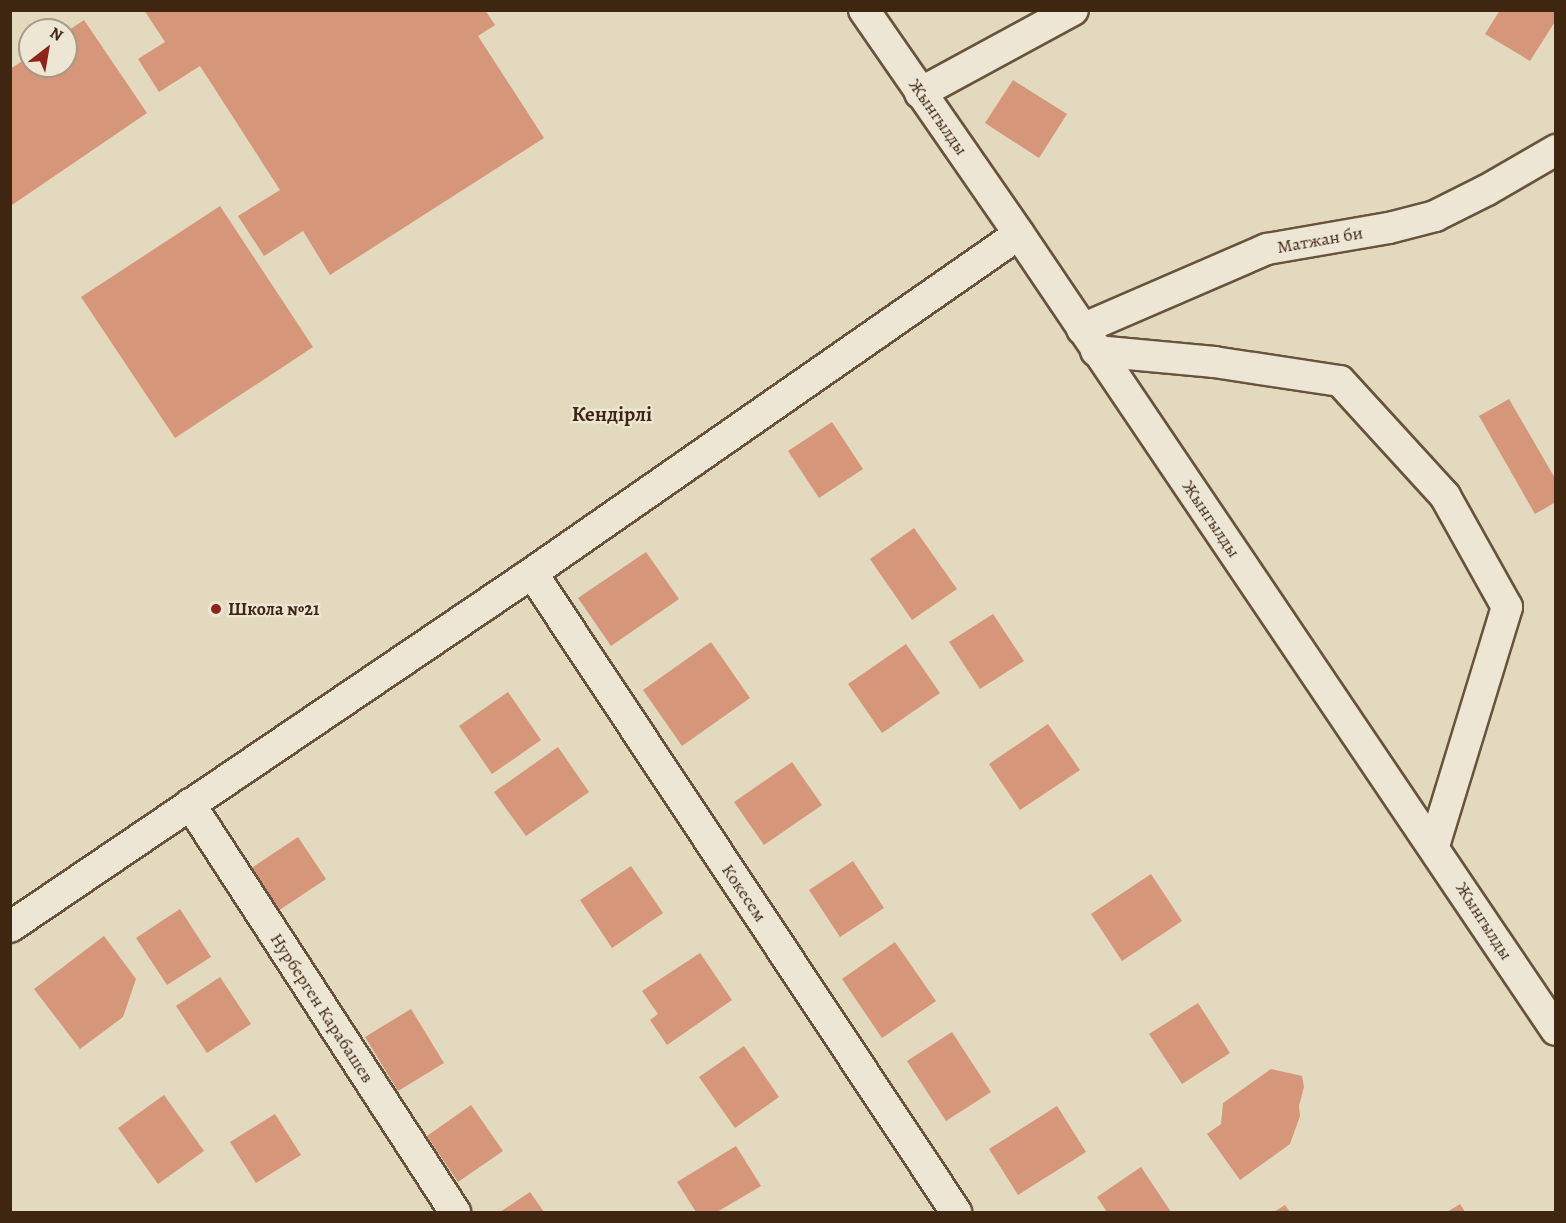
<!DOCTYPE html>
<meta charset="utf-8">
<style>
body{margin:0}
#map{position:relative;width:1566px;height:1223px;overflow:hidden;background:#e3d9be;font-family:Alegreya,serif}
div>[style]{position:absolute}
[style*='--x']{left:calc(var(--x)*1px);top:calc(var(--y)*1px);width:calc(var(--w)*1px);rotate:calc(var(--a)*1deg)}
.building>*{inset:0;background:#d59679}
.roads{filter:drop-shadow(2px 0 #68533c) drop-shadow(-2px 0 #68533c) drop-shadow(0 2px #68533c) drop-shadow(0 -2px #68533c)}
.minor>*{height:30px;margin:-15px;padding:0 15px;transform-origin:15px;border-radius:15px;background:#ede6d5}
.dots>*{width:16px;height:16px;translate:-50% -50%;box-sizing:border-box;border:3px solid #ede6d5;border-radius:50%}
span{translate:-50% -50%;white-space:nowrap;text-align:center;line-height:1.15;-webkit-text-stroke:4.5px #ede6d5;paint-order:stroke}
.street-label{font-size:18px;color:#3f2610}
.poi-label{font-size:18px;color:#3f2610;font-weight:700}
.left{translate:0 -50%;text-align:left}
.quarter-label{font-size:21px;color:#3f2610;font-weight:700}
.frame{position:absolute;inset:0;border:12px solid #3f2610;pointer-events:none}
.north{position:absolute;left:18px;top:18px;width:60px;height:60px;box-sizing:border-box;background:#ede6d5;border:2px solid #a79986;border-radius:50%;rotate:31deg;font-size:16px;font-weight:700;line-height:24px;text-align:center;color:#3f2610}
.north::after{content:'';display:block;margin:auto;width:21px;height:27px;background:#8f2418;clip-path:polygon(50% 0,100% 100%,50% 72%,0 100%)}
</style>
<div id="map">
<div class="building">
<div style="clip-path:polygon(144px 10px,485px 10px,495px 25px,478px 36px,544px 138px,330px 275px,303px 231px,264px 256px,238px 216px,280px 190px,200px 66px,159px 92px,138px 59px,165px 42px)"></div>
<div style="clip-path:polygon(1500px 10px,1556px 10px,1556px 20px,1530px 61px,1485px 34px)"></div>
<div style="clip-path:polygon(84px 20px,147px 113px,12px 205px,10px 69px,30px 56px,30px 66px,66px 66px,66px 32px)"></div>
<div style="clip-path:polygon(1013px 80px,1067px 114px,1039px 158px,985px 123px)"></div>
<div style="clip-path:polygon(220px 206px,313px 347px,175px 438px,81px 297px)"></div>
<div style="clip-path:polygon(1509px 399px,1556px 480px,1556px 502px,1535px 514px,1479px 416px)"></div>
<div style="clip-path:polygon(832px 422px,863px 469px,819px 498px,788px 451px)"></div>
<div style="clip-path:polygon(914px 528px,957px 589px,912px 620px,870px 559px)"></div>
<div style="clip-path:polygon(646px 552px,679px 599px,611px 646px,578px 598px)"></div>
<div style="clip-path:polygon(993px 614px,1024px 661px,980px 689px,949px 642px)"></div>
<div style="clip-path:polygon(711px 642px,750px 698px,682px 746px,643px 690px)"></div>
<div style="clip-path:polygon(906px 644px,940px 693px,882px 733px,848px 684px)"></div>
<div style="clip-path:polygon(508px 692px,541px 740px,492px 774px,459px 726px)"></div>
<div style="clip-path:polygon(1048px 724px,1080px 770px,1020px 810px,989px 764px)"></div>
<div style="clip-path:polygon(558px 747px,589px 792px,526px 836px,494px 792px)"></div>
<div style="clip-path:polygon(792px 762px,822px 805px,764px 845px,734px 802px)"></div>
<div style="clip-path:polygon(298px 837px,326px 879px,275px 913px,247px 871px)"></div>
<div style="clip-path:polygon(853px 861px,884px 908px,840px 937px,809px 890px)"></div>
<div style="clip-path:polygon(631px 866px,663px 913px,612px 948px,580px 900px)"></div>
<div style="clip-path:polygon(1151px 874px,1182px 921px,1122px 961px,1091px 914px)"></div>
<div style="clip-path:polygon(180px 909px,211px 957px,167px 985px,136px 938px)"></div>
<div style="clip-path:polygon(104px 936px,136px 979px,123px 1017px,80px 1049px,34px 989px)"></div>
<div style="clip-path:polygon(895px 942px,936px 1001px,882px 1038px,842px 979px)"></div>
<div style="clip-path:polygon(700px 953px,732px 1000px,667px 1045px,650px 1020px,658px 1014px,642px 991px)"></div>
<div style="clip-path:polygon(220px 977px,251px 1024px,207px 1053px,176px 1006px)"></div>
<div style="clip-path:polygon(1198px 1003px,1230px 1053px,1182px 1084px,1149px 1034px)"></div>
<div style="clip-path:polygon(411px 1009px,444px 1063px,398px 1091px,365px 1037px)"></div>
<div style="clip-path:polygon(952px 1032px,991px 1092px,946px 1121px,907px 1061px)"></div>
<div style="clip-path:polygon(744px 1046px,779px 1097px,735px 1128px,699px 1077px)"></div>
<div style="clip-path:polygon(1271px 1069px,1302px 1076px,1304px 1087px,1299px 1106px,1300px 1116px,1290px 1144px,1240px 1180px,1207px 1134px,1221px 1124px,1223px 1103px)"></div>
<div style="clip-path:polygon(164px 1095px,204px 1151px,158px 1184px,118px 1128px)"></div>
<div style="clip-path:polygon(471px 1105px,503px 1151px,458px 1182px,427px 1136px)"></div>
<div style="clip-path:polygon(1057px 1106px,1086px 1152px,1018px 1195px,989px 1149px)"></div>
<div style="clip-path:polygon(275px 1114px,301px 1155px,256px 1183px,230px 1142px)"></div>
<div style="clip-path:polygon(736px 1146px,761px 1186px,717px 1212px,696px 1212px,677px 1182px)"></div>
<div style="clip-path:polygon(1141px 1167px,1171px 1212px,1107px 1212px,1097px 1197px)"></div>
<div style="clip-path:polygon(530px 1192px,544px 1212px,500px 1212px)"></div>
<div style="clip-path:polygon(1460px 1204px,1465px 1212px,1447px 1212px)"></div>
<div style="clip-path:polygon(1285px 1205px,1290px 1212px,1274px 1212px)"></div>
</div>
<div class="roads">
<div class="minor">
<div style="--x:864;--y:10;--w:272;--a:55.3"></div>
<div style="--x:1019;--y:234;--w:960;--a:56"></div>
<div style="--x:920;--y:93;--w:174;--a:-28.5"></div>
<div style="--x:1082;--y:329;--w:202;--a:-23.4"></div>
<div style="--x:1267;--y:249;--w:124;--a:-9.8"></div>
<div style="--x:1389;--y:228;--w:48;--a:-14.6"></div>
<div style="--x:1435;--y:216;--w:58;--a:-26.6"></div>
<div style="--x:1487;--y:190;--w:80;--a:-30.1"></div>
<div style="--x:1096;--y:351;--w:119;--a:5.3"></div>
<div style="--x:1214;--y:362;--w:127;--a:8.6"></div>
<div style="--x:1340;--y:381;--w:156;--a:47.6"></div>
<div style="--x:1445;--y:496;--w:127;--a:60.8"></div>
<div style="--x:1507;--y:607;--w:250;--a:107"></div>
<div style="--x:532;--y:573;--w:767;--a:56.43"></div>
<div style="--x:190;--y:804;--w:487;--a:57"></div>
<div style="--x:10;--y:927;--w:631;--a:-34.14"></div>
<div style="--x:532;--y:573;--w:593;--a:-34.84"></div>
</div>
</div>
<div class="dots">
<div style="left:216px;top:609px;background:#8f2418"></div>
</div>
<div class="street-label">
<span style="left:938px;top:117px;rotate:55deg">Жынгылды</span>
<span style="left:1320px;top:240px;rotate:-10deg">Матжан би</span>
<span style="left:1211px;top:519px;rotate:56deg">Жынгылды</span>
<span style="left:744px;top:893px;rotate:56deg">Кокесем</span>
<span style="left:1484px;top:921px;rotate:57deg">Жынгылды</span>
<span style="left:322px;top:1008px;rotate:57deg">Нурберген Карабашев</span>
</div>
<div class="poi-label">
<span class="left" style="left:228px;top:609px">Школа №21</span>
</div>
<div class="quarter-label">
<span style="left:612px;top:414px">Кендірлі</span>
</div>
<div class="frame"></div>
<div class="north">N</div>
</div>
